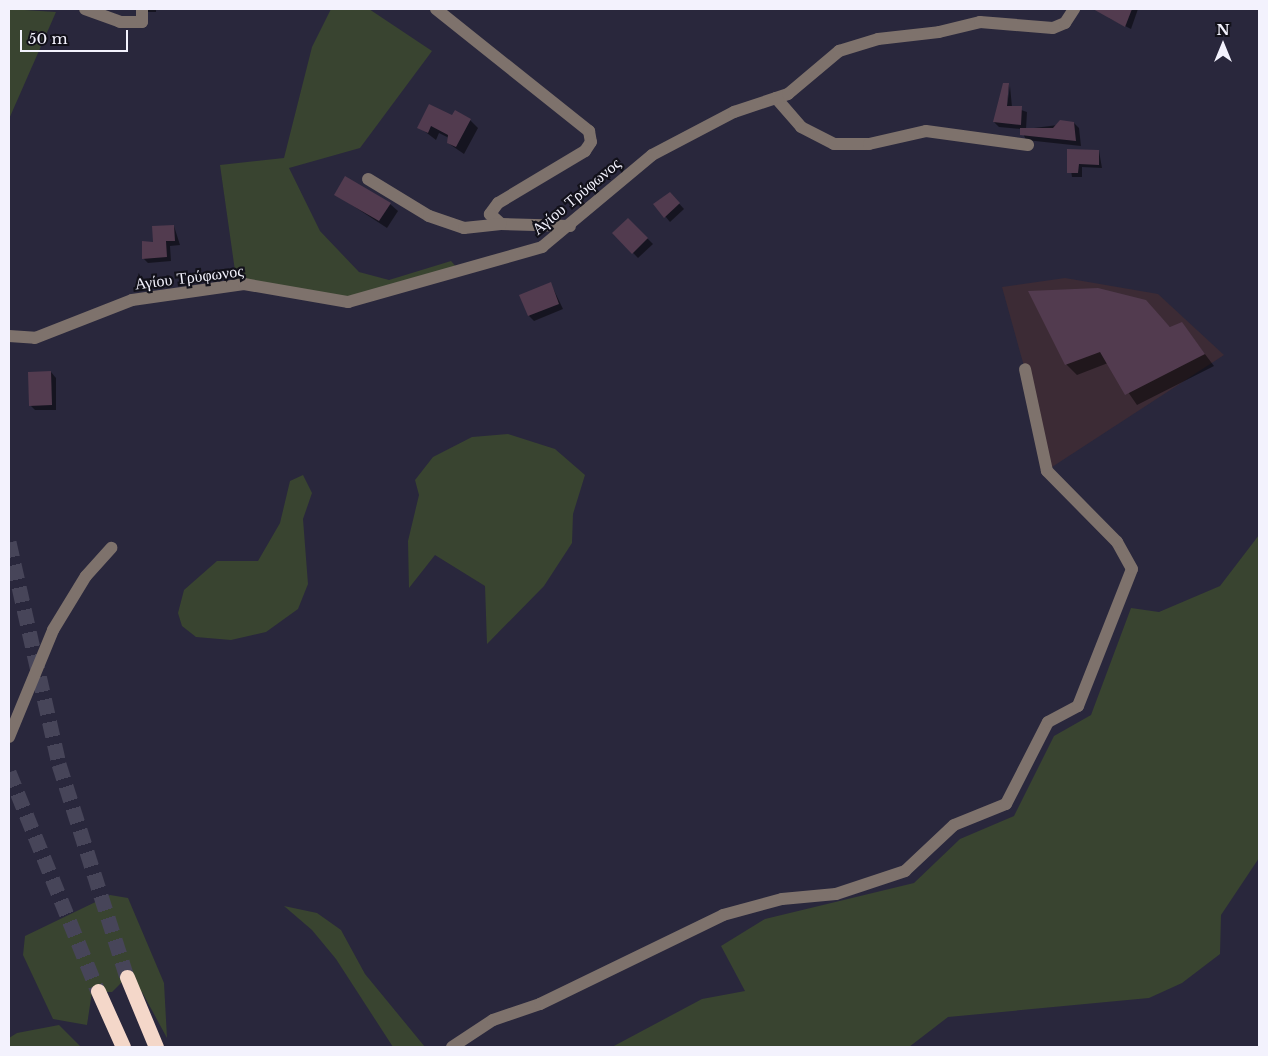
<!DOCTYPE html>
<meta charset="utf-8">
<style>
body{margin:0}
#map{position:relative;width:1268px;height:1056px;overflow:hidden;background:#29273c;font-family:"Libre Baskerville",serif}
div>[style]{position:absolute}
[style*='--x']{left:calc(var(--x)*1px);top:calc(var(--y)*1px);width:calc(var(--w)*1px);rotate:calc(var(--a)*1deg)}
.industrial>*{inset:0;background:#3c2b35}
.green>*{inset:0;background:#394430}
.shadow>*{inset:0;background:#0007}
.building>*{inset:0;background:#523b4f}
.highway-tunnel>*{height:15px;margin-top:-7.5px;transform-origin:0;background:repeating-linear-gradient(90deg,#474559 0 15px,transparent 0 23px)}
.minor>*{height:12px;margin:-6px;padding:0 6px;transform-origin:6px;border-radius:6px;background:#7e726c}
.highway>*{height:15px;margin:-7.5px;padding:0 7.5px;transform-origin:7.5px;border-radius:7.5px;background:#f4d7c9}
span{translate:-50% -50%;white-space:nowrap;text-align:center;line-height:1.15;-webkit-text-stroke:4.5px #12111a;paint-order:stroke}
.street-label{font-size:16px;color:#f3f2fd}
.frame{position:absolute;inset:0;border:10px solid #f3f2fd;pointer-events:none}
.north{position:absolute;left:1198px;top:20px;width:50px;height:50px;-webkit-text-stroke:4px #12111a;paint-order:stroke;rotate:0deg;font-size:14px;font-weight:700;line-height:20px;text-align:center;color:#f3f2fd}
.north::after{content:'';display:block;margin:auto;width:18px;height:22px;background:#f3f2fd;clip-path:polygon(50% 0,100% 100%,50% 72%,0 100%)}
.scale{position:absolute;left:20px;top:30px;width:108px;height:22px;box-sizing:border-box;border:2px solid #f3f2fd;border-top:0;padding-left:6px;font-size:15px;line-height:18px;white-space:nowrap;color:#f3f2fd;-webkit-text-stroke:4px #12111a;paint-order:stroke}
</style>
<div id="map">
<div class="industrial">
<div style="clip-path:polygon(1065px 278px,1158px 294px,1224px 355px,1052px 467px,1002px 287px)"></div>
</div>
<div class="green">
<div style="clip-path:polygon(9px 9px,56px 12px,9px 119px)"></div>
<div style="clip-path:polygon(331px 9px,369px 9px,432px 51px,360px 148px,289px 168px,320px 231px,359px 272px,389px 280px,451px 261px,459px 270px,348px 299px,236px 278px,220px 165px,284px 158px,312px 47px)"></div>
<div style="clip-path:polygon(508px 434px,555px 449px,585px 475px,573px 514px,572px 543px,544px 586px,487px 644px,485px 586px,435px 555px,409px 588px,408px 541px,419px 495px,415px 480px,433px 457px,472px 437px)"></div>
<div style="clip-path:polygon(303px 475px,312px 493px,303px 519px,308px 584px,298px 609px,266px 632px,231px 640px,196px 637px,182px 626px,178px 613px,184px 590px,217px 561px,258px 561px,280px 523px,290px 481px)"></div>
<div style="clip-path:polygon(1259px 535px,1259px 858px,1221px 915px,1220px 954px,1182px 983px,1149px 998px,948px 1017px,909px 1047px,612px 1047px,702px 999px,745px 991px,721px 946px,765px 919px,914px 883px,960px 839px,1014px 816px,1054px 736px,1091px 715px,1131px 608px,1159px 612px,1220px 586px)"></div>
<div style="clip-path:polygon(110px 895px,128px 898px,164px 983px,167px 1038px,142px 992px,137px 993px,125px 979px,112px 992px,92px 992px,87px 1025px,53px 1019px,23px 955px,25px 936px)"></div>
<div style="clip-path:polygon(284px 906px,317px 913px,341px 930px,365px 974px,425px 1047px,393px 1047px,336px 959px,312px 930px)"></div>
<div style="clip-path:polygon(59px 1025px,81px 1047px,9px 1047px,9px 1038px,17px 1033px)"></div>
</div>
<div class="shadow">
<div style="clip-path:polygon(135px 9px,156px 9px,156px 12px,138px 12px)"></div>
<div style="clip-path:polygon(1106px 9px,1138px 9px,1131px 29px,1109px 18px)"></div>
<div style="clip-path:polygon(1004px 84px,1009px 85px,1006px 112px,1010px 86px,1012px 107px,1027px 112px,1026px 129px,1074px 123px,1079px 128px,1081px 146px,1026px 140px,1021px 129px,999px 127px,994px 122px)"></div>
<div style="clip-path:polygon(453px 117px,470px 120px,478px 128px,464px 154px,448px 143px,449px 138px,439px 133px,436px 140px,419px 127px)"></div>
<div style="clip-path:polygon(1068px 150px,1099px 151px,1102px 168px,1082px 167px,1082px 177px,1072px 177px)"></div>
<div style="clip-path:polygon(335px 194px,390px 204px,398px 211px,387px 228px)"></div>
<div style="clip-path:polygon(675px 199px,684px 209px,670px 222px,655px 204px)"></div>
<div style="clip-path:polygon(628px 219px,653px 244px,638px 258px,614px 233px)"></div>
<div style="clip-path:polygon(174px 226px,180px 245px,170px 246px,171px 261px,148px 263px,143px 258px)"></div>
<div style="clip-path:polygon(551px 284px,563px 309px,534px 321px,529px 316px)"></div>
<div style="clip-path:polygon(1098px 289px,1146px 302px,1171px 328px,1182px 324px,1214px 366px,1137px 405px,1108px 363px,1077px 375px,1066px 364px)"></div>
<div style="clip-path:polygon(51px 372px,56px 378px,56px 410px,35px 410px,30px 405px)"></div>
</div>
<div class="building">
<div style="clip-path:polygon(1093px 9px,1132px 9px,1125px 27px)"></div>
<div style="clip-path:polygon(1003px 83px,1009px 83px,1007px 106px,1022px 106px,1021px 125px,993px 122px)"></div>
<div style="clip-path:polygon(429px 104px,452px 115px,455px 110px,471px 119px,456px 147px,447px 143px,448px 135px,431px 126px,428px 133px,417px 128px)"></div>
<div style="clip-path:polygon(1060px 120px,1074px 122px,1076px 141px,1020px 135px,1020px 128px,1053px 128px)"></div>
<div style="clip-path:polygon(1067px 149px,1099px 150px,1099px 165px,1079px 164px,1078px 173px,1067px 173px)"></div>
<div style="clip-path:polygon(345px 176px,391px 203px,379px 221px,334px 195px)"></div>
<div style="clip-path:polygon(670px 192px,680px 203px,664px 218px,653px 204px)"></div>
<div style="clip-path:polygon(628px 218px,648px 238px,632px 254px,612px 233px)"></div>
<div style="clip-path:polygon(174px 225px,175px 241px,166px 241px,167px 257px,142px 259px,142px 241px,153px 242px,152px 226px)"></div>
<div style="clip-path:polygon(551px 282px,559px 304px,528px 316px,519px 295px)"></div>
<div style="clip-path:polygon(1098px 288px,1146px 300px,1170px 327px,1182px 322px,1205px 354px,1125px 395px,1100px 352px,1065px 365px,1028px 291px)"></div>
<div style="clip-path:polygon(51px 371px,52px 405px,29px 406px,28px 372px)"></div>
</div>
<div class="highway-tunnel">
<div style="--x:9;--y:542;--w:228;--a:77.3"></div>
<div style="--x:59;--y:764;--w:224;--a:72.3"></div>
<div style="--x:9;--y:772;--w:236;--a:67.9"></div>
</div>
<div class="minor">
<div style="--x:85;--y:9;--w:37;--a:20"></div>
<div style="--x:120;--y:22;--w:22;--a:0"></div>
<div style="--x:142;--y:22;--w:12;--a:-90"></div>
<div style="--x:436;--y:9;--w:196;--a:38.6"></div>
<div style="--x:589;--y:131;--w:11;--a:80"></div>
<div style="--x:591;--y:142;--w:11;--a:124"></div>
<div style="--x:585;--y:151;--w:101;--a:149.1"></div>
<div style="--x:498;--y:203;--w:14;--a:126"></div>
<div style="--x:490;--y:214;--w:15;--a:42"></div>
<div style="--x:501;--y:224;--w:69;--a:1.7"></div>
<div style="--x:776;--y:98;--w:38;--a:49"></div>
<div style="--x:801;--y:127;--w:37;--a:27"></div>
<div style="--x:834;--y:144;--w:35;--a:0"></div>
<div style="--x:869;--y:144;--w:58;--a:-12.8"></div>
<div style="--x:926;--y:131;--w:103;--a:7.8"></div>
<div style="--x:368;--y:179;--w:71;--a:31.2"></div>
<div style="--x:429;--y:216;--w:37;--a:19"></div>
<div style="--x:464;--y:228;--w:37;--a:-6"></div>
<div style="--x:9;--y:336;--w:26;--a:4"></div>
<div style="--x:35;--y:338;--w:104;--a:-21.4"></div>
<div style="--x:132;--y:300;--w:113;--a:-8.1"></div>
<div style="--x:244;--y:284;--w:106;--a:9.8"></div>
<div style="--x:348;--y:302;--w:202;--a:-15.8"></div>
<div style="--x:542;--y:247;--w:143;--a:-39.9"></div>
<div style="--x:652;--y:155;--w:93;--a:-27.7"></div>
<div style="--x:734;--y:112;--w:57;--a:-18.4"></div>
<div style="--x:788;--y:94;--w:67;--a:-40.1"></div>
<div style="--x:839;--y:51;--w:41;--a:-17.1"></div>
<div style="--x:878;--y:39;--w:61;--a:-6.5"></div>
<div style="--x:939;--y:32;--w:42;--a:-13.7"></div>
<div style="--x:980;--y:22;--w:73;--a:4.7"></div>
<div style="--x:1053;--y:28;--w:13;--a:-23"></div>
<div style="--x:1065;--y:23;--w:17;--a:-57"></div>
<div style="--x:9;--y:737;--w:116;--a:-67.6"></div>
<div style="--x:53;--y:630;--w:63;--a:-58.6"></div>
<div style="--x:86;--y:576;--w:38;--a:-48"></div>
<div style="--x:452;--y:1047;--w:49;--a:-33.4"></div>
<div style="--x:493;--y:1020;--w:50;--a:-18.8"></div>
<div style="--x:540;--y:1004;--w:203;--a:-25.9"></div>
<div style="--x:723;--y:915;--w:61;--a:-15.2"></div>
<div style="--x:782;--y:899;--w:54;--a:-5.3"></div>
<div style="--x:836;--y:894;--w:73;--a:-18.4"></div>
<div style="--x:905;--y:871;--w:67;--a:-43.2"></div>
<div style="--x:954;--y:825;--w:56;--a:-22"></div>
<div style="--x:1006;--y:804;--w:92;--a:-62.9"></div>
<div style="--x:1048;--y:722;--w:34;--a:-28"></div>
<div style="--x:1078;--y:706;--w:147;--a:-68.5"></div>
<div style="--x:1132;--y:569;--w:31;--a:-119"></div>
<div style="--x:1117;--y:542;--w:100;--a:-134.6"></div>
<div style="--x:1047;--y:471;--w:104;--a:-102.2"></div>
</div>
<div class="highway">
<div style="--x:127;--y:977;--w:76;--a:67.5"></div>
<div style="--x:98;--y:991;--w:61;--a:65.9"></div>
</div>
<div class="street-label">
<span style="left:576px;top:196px;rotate:-40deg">Αγίου Τρύφωνος</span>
<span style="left:189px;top:277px;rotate:-7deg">Αγίου Τρύφωνος</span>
</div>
<div class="frame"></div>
<div class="north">N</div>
<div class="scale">50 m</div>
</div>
